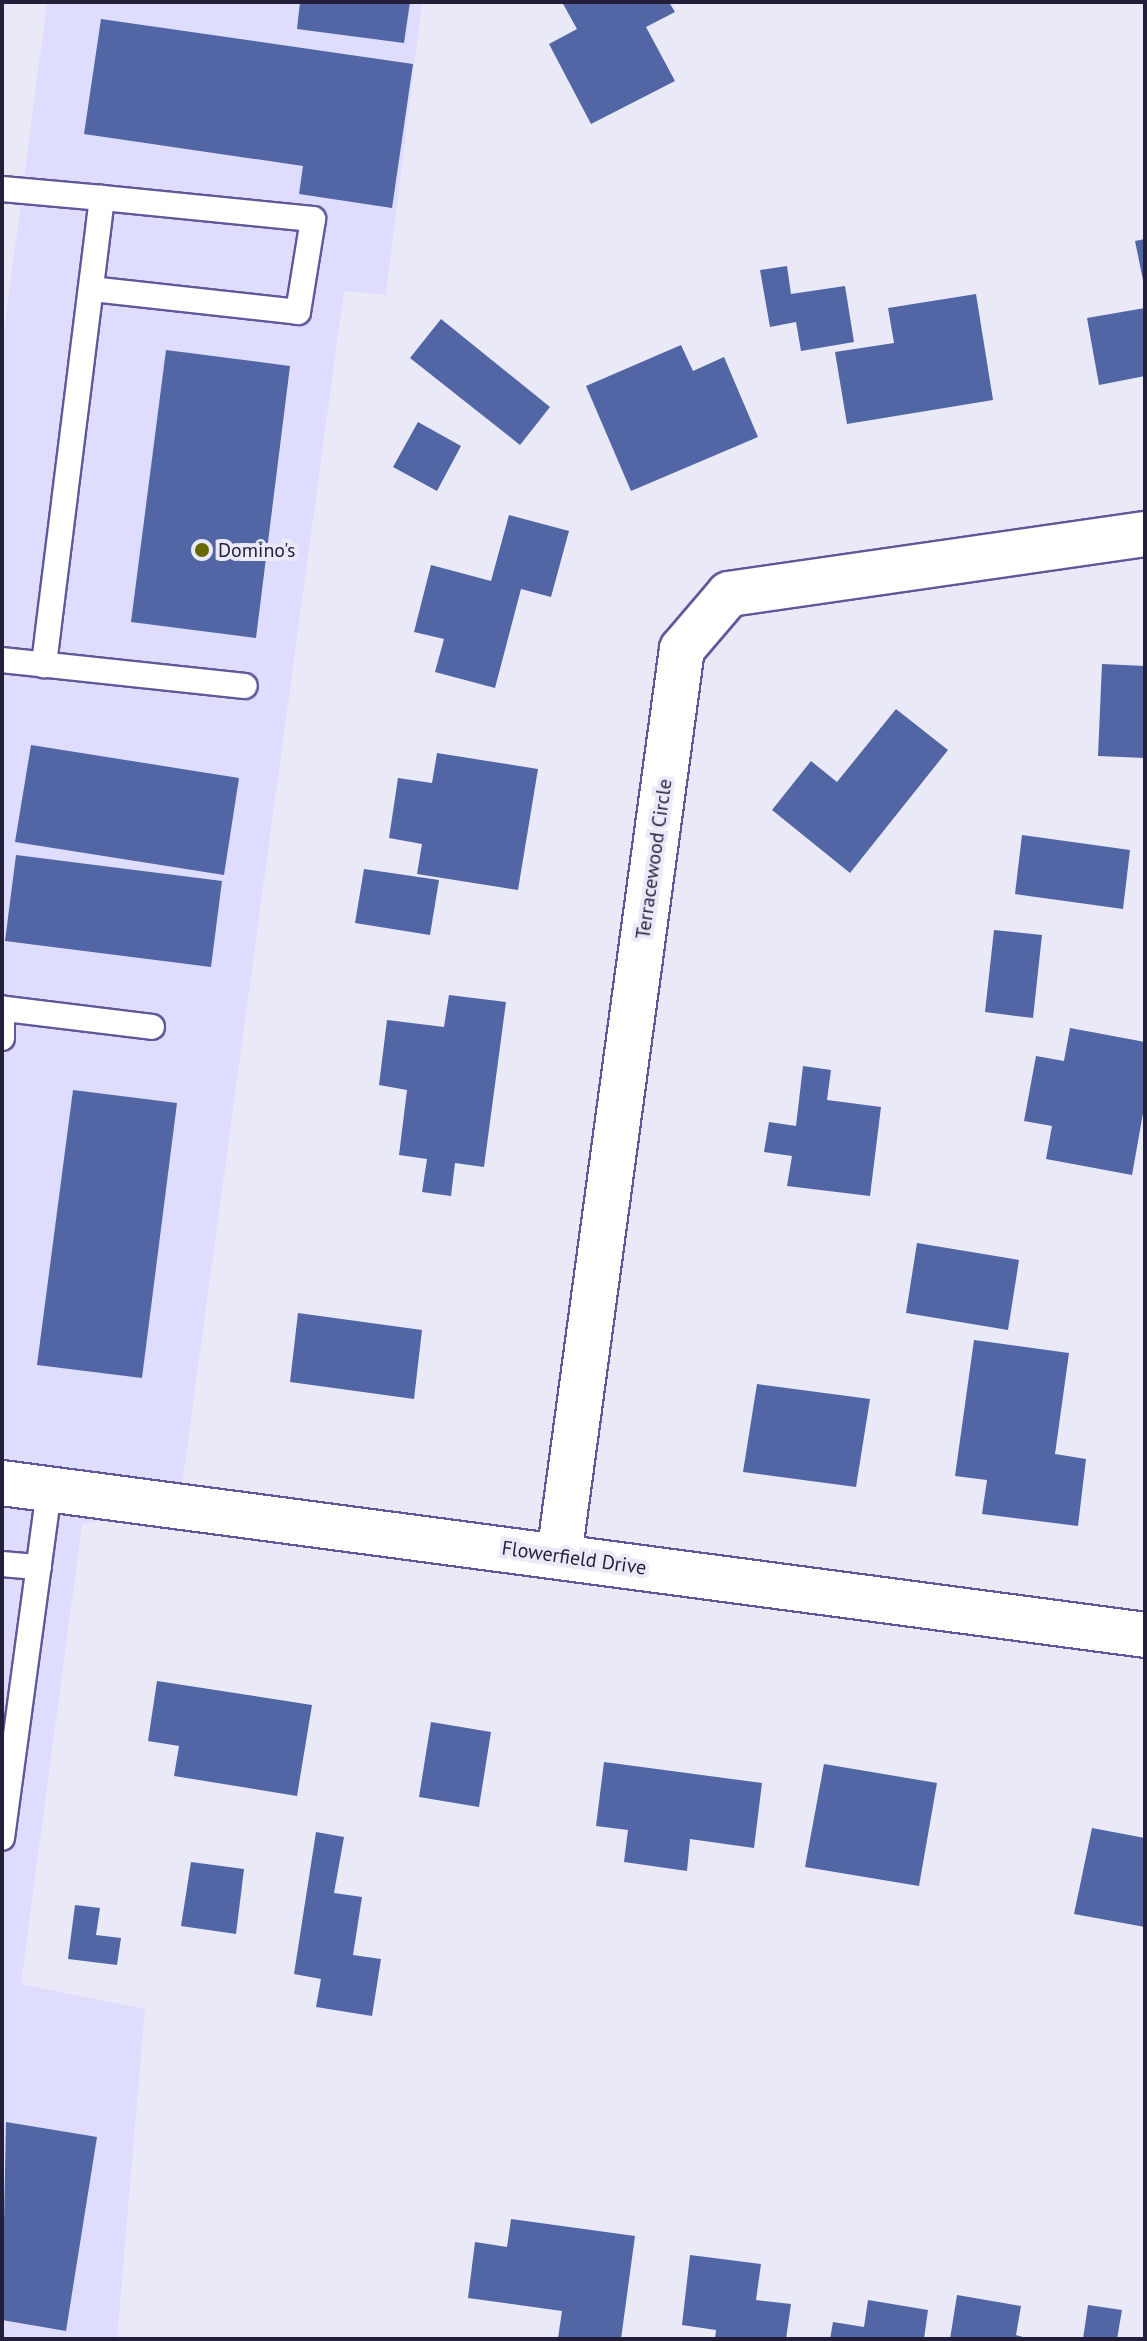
<!DOCTYPE html>
<style>
body{margin:0}
#map{position:relative;width:1147px;height:2341px;overflow:hidden;background:#eae9f8;font-family:"PT Sans",sans-serif}
div>[style]{position:absolute}
[style*='--x']{left:calc(var(--x)*1px);top:calc(var(--y)*1px);width:calc(var(--w)*1px);rotate:calc(var(--a)*1deg)}
.built>*{inset:0;background:#dfddfe}
.building>*{inset:0;background:#5266a5}
.roads{filter:drop-shadow(2px 0 #615899) drop-shadow(-2px 0 #615899) drop-shadow(0 2px #615899) drop-shadow(0 -2px #615899)}
.lane>*{height:24px;margin:-12px;padding:0 12px;transform-origin:12px;border-radius:12px;background:#fff}
.street>*{height:44px;margin:-22px;padding:0 22px;transform-origin:22px;border-radius:22px;background:#fff}
.dots>*{width:22px;height:22px;translate:-50% -50%;box-sizing:border-box;border:4px solid #eae9f8;border-radius:50%}
span{translate:-50% -50%;white-space:nowrap;text-align:center;line-height:1.15;-webkit-text-stroke:8px #eae9f8;paint-order:stroke}
.poi-label{font-size:20px;color:#231f3b}
.left{translate:0 -50%;text-align:left}
.street-label{font-size:20px;color:#231f3b}
.frame{position:absolute;inset:0;border:4px solid #231f3b;pointer-events:none}
</style>
<div id="map">
<div class="built">
<div style="clip-path:polygon(47px 2px,422px 2px,386px 295px,344px 291px,182px 1485px,2px 1461px,2px 347px)"></div>
<div style="clip-path:polygon(2px 1505px,116px 1519px,82px 1524px,21px 1984px,145px 2009px,117px 2339px,2px 2339px)"></div>
</div>
<div class="building">
<div style="clip-path:polygon(300px 2px,410px 2px,404px 43px,297px 29px)"></div>
<div style="clip-path:polygon(562px 2px,669px 2px,675px 12px,646px 27px,675px 81px,591px 124px,549px 44px,577px 29px)"></div>
<div style="clip-path:polygon(101px 19px,413px 64px,392px 208px,299px 194px,303px 166px,84px 134px)"></div>
<div style="clip-path:polygon(1145px 239px,1145px 285px,1144px 285px,1135px 241px)"></div>
<div style="clip-path:polygon(787px 266px,791px 294px,845px 286px,854px 342px,801px 351px,796px 322px,770px 327px,760px 270px)"></div>
<div style="clip-path:polygon(976px 294px,993px 400px,847px 424px,835px 352px,894px 343px,888px 308px)"></div>
<div style="clip-path:polygon(1145px 308px,1145px 376px,1099px 385px,1087px 318px)"></div>
<div style="clip-path:polygon(441px 319px,550px 407px,520px 445px,410px 358px)"></div>
<div style="clip-path:polygon(681px 345px,693px 371px,724px 357px,758px 437px,631px 491px,586px 386px)"></div>
<div style="clip-path:polygon(166px 350px,290px 366px,256px 638px,131px 622px)"></div>
<div style="clip-path:polygon(418px 422px,461px 446px,437px 491px,393px 467px)"></div>
<div style="clip-path:polygon(509px 515px,569px 531px,551px 597px,521px 589px,495px 688px,435px 672px,444px 639px,414px 632px,431px 565px,491px 581px)"></div>
<div style="clip-path:polygon(1102px 664px,1145px 666px,1145px 758px,1098px 756px)"></div>
<div style="clip-path:polygon(896px 709px,948px 750px,850px 873px,772px 810px,811px 761px,837px 782px)"></div>
<div style="clip-path:polygon(31px 745px,239px 778px,224px 875px,15px 842px)"></div>
<div style="clip-path:polygon(437px 753px,538px 769px,518px 890px,417px 874px,422px 844px,389px 838px,398px 778px,432px 783px)"></div>
<div style="clip-path:polygon(1022px 835px,1130px 850px,1123px 909px,1015px 894px)"></div>
<div style="clip-path:polygon(16px 855px,222px 881px,211px 967px,5px 941px)"></div>
<div style="clip-path:polygon(364px 869px,439px 880px,430px 935px,355px 923px)"></div>
<div style="clip-path:polygon(994px 930px,1042px 935px,1033px 1018px,985px 1012px)"></div>
<div style="clip-path:polygon(449px 995px,506px 1002px,484px 1167px,455px 1163px,451px 1196px,422px 1192px,427px 1159px,399px 1155px,407px 1090px,379px 1085px,387px 1020px,444px 1027px)"></div>
<div style="clip-path:polygon(1070px 1028px,1145px 1042px,1145px 1102px,1132px 1175px,1046px 1159px,1052px 1126px,1024px 1121px,1036px 1056px,1064px 1061px)"></div>
<div style="clip-path:polygon(803px 1066px,831px 1070px,827px 1100px,881px 1107px,870px 1196px,787px 1186px,792px 1156px,764px 1152px,769px 1122px,796px 1126px)"></div>
<div style="clip-path:polygon(73px 1090px,177px 1103px,142px 1378px,37px 1365px)"></div>
<div style="clip-path:polygon(917px 1243px,1019px 1260px,1008px 1330px,906px 1313px)"></div>
<div style="clip-path:polygon(298px 1313px,422px 1330px,414px 1399px,290px 1382px)"></div>
<div style="clip-path:polygon(974px 1340px,1069px 1353px,1055px 1454px,1086px 1459px,1078px 1526px,982px 1514px,987px 1480px,955px 1476px)"></div>
<div style="clip-path:polygon(757px 1384px,870px 1399px,856px 1487px,743px 1472px)"></div>
<div style="clip-path:polygon(157px 1681px,312px 1705px,297px 1796px,174px 1776px,179px 1746px,148px 1741px)"></div>
<div style="clip-path:polygon(431px 1722px,491px 1732px,479px 1807px,419px 1797px)"></div>
<div style="clip-path:polygon(604px 1762px,762px 1783px,754px 1848px,690px 1839px,687px 1871px,624px 1862px,628px 1830px,596px 1826px)"></div>
<div style="clip-path:polygon(824px 1764px,937px 1783px,919px 1886px,805px 1867px)"></div>
<div style="clip-path:polygon(1092px 1828px,1145px 1838px,1145px 1927px,1074px 1914px)"></div>
<div style="clip-path:polygon(316px 1832px,344px 1837px,334px 1893px,362px 1897px,353px 1955px,381px 1959px,372px 2016px,316px 2007px,321px 1979px,294px 1974px)"></div>
<div style="clip-path:polygon(191px 1862px,244px 1869px,236px 1934px,181px 1926px)"></div>
<div style="clip-path:polygon(75px 1905px,100px 1908px,96px 1935px,121px 1938px,117px 1965px,68px 1959px)"></div>
<div style="clip-path:polygon(6px 2122px,97px 2137px,66px 2331px,2px 2320px)"></div>
<div style="clip-path:polygon(511px 2219px,635px 2236px,621px 2339px,558px 2338px,562px 2311px,468px 2298px,475px 2242px,507px 2247px)"></div>
<div style="clip-path:polygon(690px 2255px,761px 2264px,756px 2300px,791px 2304px,786px 2339px,715px 2339px,716px 2330px,682px 2325px)"></div>
<div style="clip-path:polygon(957px 2295px,1021px 2306px,1016px 2335px,1029px 2339px,950px 2339px)"></div>
<div style="clip-path:polygon(868px 2300px,928px 2310px,924px 2339px,830px 2339px,833px 2322px,864px 2327px)"></div>
<div style="clip-path:polygon(1088px 2305px,1122px 2310px,1117px 2339px,1083px 2339px)"></div>
</div>
<div class="roads">
<div class="lane">
<div style="--x:2;--y:189;--w:100;--a:5.1"></div>
<div style="--x:102;--y:198;--w:471;--a:97.1"></div>
<div style="--x:91;--y:289;--w:208;--a:6.3"></div>
<div style="--x:298;--y:312;--w:94;--a:-80.8"></div>
<div style="--x:313;--y:219;--w:212;--a:-174.3"></div>
<div style="--x:2;--y:660;--w:244;--a:6.1"></div>
<div style="--x:2;--y:1008;--w:30;--a:90"></div>
<div style="--x:6;--y:1009;--w:147;--a:7"></div>
<div style="--x:2;--y:1564;--w:37;--a:5"></div>
<div style="--x:2;--y:1838;--w:352;--a:-82.3"></div>
</div>
<div class="street">
<div style="--x:2;--y:1483;--w:1153;--a:7.57"></div>
<div style="--x:559;--y:1556;--w:915;--a:-82.28"></div>
<div style="--x:682;--y:649;--w:72;--a:-49.5"></div>
<div style="--x:729;--y:594;--w:420;--a:-8.2"></div>
</div>
</div>
<div class="dots">
<div style="left:202px;top:550px;background:#686700"></div>
</div>
<div class="poi-label">
<span class="left" style="left:218px;top:550px">Domino's</span>
</div>
<div class="street-label">
<span style="left:654px;top:859px;rotate:-82deg">Terracewood Circle</span>
<span style="left:574px;top:1558px;rotate:8deg">Flowerfield Drive</span>
</div>
<div class="frame"></div>
</div>
